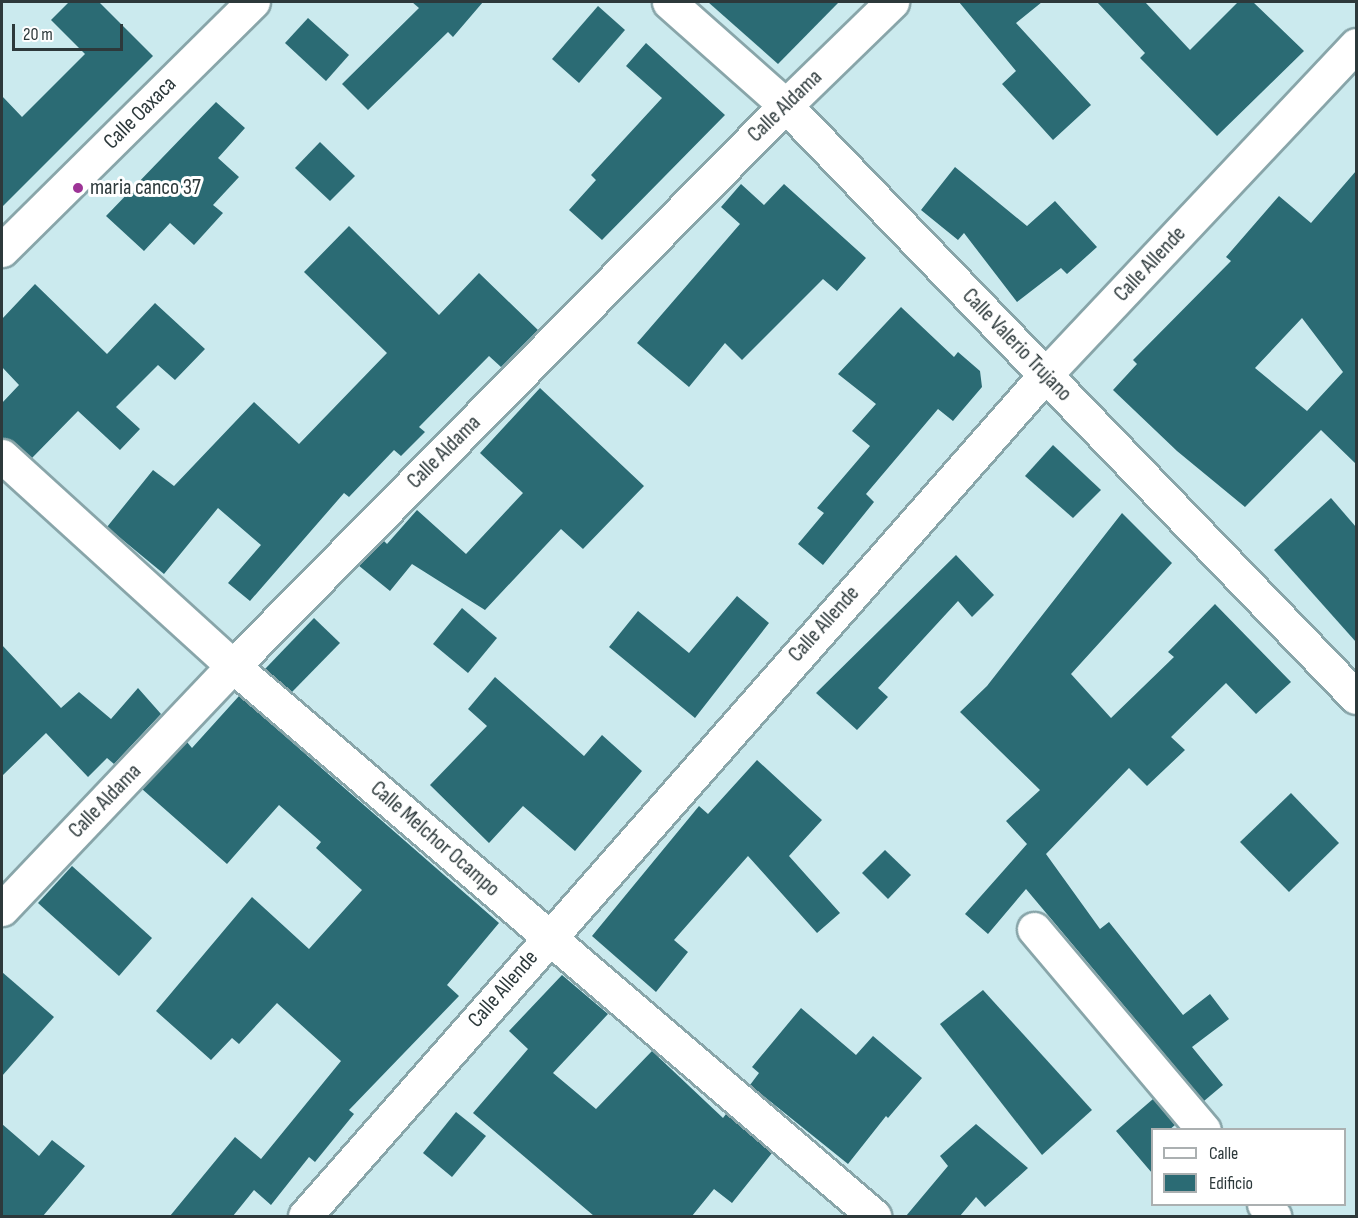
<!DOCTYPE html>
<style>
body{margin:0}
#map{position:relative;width:1358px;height:1218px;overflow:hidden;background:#cbeaee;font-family:"Sofia Sans Condensed",sans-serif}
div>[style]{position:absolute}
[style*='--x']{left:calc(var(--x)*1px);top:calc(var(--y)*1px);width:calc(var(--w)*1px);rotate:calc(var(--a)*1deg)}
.building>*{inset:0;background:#2b6b74}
.roads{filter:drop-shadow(2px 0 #88a5a9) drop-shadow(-2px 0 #88a5a9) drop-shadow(0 2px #88a5a9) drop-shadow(0 -2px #88a5a9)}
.street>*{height:33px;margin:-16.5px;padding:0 16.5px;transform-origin:16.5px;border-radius:16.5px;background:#fff}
.dots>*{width:16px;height:16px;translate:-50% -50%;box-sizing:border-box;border:3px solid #fff;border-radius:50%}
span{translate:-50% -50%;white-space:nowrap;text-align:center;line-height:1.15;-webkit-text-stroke:6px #fff;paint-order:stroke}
.street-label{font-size:22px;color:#2d393b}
.poi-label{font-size:22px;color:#2d393b}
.left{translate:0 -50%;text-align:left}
.frame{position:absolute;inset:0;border:3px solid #2d393b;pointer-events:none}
.legend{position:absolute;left:1151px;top:1128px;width:195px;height:78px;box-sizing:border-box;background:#fff;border:2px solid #abb0b1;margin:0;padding:8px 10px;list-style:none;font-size:18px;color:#2d393b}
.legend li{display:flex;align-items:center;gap:12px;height:30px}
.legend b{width:30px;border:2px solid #abb0b1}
.scale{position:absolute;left:12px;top:24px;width:111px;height:27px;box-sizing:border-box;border:3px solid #2d393b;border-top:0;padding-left:8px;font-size:18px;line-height:21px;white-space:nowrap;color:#2d393b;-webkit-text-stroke:4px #fff;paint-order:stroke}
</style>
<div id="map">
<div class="building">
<div style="clip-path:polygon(69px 2px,99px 2px,153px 56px,2px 207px,2px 96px,22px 117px,85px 54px,51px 20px)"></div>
<div style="clip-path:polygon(412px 2px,483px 2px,453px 37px,448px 32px,368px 110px,342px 84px,419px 8px)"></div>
<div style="clip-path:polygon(708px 2px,839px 2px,778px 64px)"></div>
<div style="clip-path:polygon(959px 2px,1042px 2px,1016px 23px,1091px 105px,1053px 140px,1002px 84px,1016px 71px)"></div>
<div style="clip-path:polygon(1097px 2px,1145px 2px,1190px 50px,1238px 2px,1253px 2px,1304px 51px,1217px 136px,1140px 58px,1145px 53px)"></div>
<div style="clip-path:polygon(598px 6px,625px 30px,579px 83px,552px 59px)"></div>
<div style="clip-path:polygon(308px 18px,349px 55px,326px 81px,285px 43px)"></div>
<div style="clip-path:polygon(646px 43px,725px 115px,602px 240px,569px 210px,596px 180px,591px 175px,662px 98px,626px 66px)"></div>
<div style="clip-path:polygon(216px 102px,245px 128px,218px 158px,239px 177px,213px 205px,223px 213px,194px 245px,170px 223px,144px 251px,106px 216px)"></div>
<div style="clip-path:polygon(320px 142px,355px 176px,330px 201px,295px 168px)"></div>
<div style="clip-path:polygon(955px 167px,1027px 226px,1055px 201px,1097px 247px,1067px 274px,1061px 268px,1017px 302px,964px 233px,958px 240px,921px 210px)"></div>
<div style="clip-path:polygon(evenodd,1356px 171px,1356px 464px,1321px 430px,1245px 507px,1177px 451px,1113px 390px,1137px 364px,1133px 360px,1231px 261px,1226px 257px,1279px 196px,1311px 223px,1356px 171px,1302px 318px,1343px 372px,1307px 411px,1255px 368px,1302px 318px)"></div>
<div style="clip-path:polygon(741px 184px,764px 205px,784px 184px,866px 258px,837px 291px,823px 279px,742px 360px,725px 343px,689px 387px,637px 343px,740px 224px,721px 207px)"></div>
<div style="clip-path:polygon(349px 226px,439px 315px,479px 273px,538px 330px,501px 367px,489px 356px,419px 427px,425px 432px,401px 456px,394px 450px,349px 497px,344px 493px,250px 601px,228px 583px,261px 545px,218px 508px,164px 574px,107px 527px,153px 470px,174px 486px,254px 402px,299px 444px,387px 353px,304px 272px)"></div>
<div style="clip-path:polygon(35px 284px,107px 354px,155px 303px,205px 349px,175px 380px,158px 365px,116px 407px,140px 429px,120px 450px,78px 411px,32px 458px,14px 442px,2px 438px,2px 403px,19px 385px,2px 367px,2px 319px)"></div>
<div style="clip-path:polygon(901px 307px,954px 357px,958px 352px,980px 371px,982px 387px,953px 421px,938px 409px,866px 494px,874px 502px,823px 565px,798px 544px,824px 513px,817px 508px,870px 446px,852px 431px,876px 404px,838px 374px)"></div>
<div style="clip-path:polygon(540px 388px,644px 486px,583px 549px,561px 529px,485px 610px,412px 564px,390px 591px,358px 565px,383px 540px,387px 544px,417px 510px,466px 554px,523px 493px,480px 453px)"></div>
<div style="clip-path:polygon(1053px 445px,1101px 490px,1073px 518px,1025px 476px)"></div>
<div style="clip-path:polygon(1331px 498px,1356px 527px,1356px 642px,1274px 550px)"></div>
<div style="clip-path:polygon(1122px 513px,1172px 563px,1071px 674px,1111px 718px,1174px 657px,1168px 652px,1215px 604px,1291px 682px,1256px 714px,1226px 683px,1171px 737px,1185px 750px,1147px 786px,1129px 768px,1046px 854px,1100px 929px,1109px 922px,1183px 1015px,1210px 994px,1229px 1019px,1192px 1047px,1223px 1085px,1204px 1101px,1026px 889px,988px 934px,965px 914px,1027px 844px,1006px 821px,1040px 790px,960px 712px,987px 686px)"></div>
<div style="clip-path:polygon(956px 555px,994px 595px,972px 617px,958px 601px,878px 688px,888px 697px,857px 730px,816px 693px)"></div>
<div style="clip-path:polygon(737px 596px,769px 623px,695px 718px,609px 647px,638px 611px,689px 653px)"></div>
<div style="clip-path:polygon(462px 608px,497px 638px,468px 673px,433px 644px)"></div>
<div style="clip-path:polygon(314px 618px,340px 643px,292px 692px,265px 669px)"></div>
<div style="clip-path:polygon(2px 645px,61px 708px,79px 692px,111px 719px,138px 688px,161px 714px,114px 764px,107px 758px,88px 777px,46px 733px,2px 776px)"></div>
<div style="clip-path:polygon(495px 677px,584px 756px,602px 735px,642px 771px,575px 851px,523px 806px,489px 843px,430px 785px,487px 726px,468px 709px)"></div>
<div style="clip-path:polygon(239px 696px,499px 923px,447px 985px,459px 996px,349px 1110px,354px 1114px,315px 1162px,309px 1157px,271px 1205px,254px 1190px,233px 1216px,170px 1216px,235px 1137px,261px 1159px,341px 1061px,277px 1003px,239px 1044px,232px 1038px,211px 1060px,156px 1011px,252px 897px,309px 949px,362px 890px,316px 848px,321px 842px,279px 805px,227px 864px,142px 789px,187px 742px,192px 748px)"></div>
<div style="clip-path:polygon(757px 760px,822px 820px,789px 856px,840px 913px,817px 933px,748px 856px,674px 940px,688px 952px,656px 992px,592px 936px,699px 806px,708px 814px)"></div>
<div style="clip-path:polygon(1291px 793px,1339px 843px,1289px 892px,1240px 842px)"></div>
<div style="clip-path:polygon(885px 850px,911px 875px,888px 899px,862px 873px)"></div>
<div style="clip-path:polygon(72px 866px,152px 938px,119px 976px,38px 903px)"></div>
<div style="clip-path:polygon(2px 972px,54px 1017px,2px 1076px)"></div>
<div style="clip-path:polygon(562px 975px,608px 1014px,553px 1073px,596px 1109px,652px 1051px,723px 1118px,726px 1114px,772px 1153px,732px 1203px,714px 1189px,692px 1216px,594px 1216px,473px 1113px,528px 1049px,509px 1031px)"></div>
<div style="clip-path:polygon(983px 990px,1092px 1110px,1042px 1155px,940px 1024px)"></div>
<div style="clip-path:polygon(801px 1008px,856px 1055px,873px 1036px,922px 1078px,888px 1118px,886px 1116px,848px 1164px,750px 1085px,759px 1073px,752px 1067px)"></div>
<div style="clip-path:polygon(1153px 1099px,1175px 1125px,1169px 1130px,1152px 1130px,1152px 1173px,1116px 1131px)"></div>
<div style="clip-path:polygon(456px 1112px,486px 1136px,452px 1177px,423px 1153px)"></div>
<div style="clip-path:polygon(2px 1124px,39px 1156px,52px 1140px,85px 1166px,43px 1216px,2px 1216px)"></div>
<div style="clip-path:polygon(976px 1124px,1028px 1168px,985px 1207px,976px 1197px,960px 1216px,906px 1216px,948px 1166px,940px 1156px)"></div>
</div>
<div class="roads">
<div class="street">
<div style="--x:669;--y:2;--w:157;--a:41.6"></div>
<div style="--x:786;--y:106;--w:821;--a:46.04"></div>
<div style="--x:2;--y:250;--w:353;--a:-44.7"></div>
<div style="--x:2;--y:456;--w:312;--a:42.3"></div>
<div style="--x:233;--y:666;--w:845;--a:40.63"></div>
<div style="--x:2;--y:909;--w:335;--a:-46.5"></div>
<div style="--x:233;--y:666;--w:781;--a:-45.42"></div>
<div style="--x:781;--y:110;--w:155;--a:-44.2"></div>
<div style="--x:1034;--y:929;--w:263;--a:49.8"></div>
<div style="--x:1264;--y:1204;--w:16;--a:50"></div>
<div style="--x:305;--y:1216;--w:1122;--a:-48.65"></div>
<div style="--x:1046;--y:374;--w:452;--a:-46.7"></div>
</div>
</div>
<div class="dots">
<div style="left:78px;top:188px;background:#9d3496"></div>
</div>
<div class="street-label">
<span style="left:785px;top:106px;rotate:-44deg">Calle Aldama</span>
<span style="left:140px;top:113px;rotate:-45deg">Calle Oaxaca</span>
<span style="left:1150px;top:264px;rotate:-47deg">Calle Allende</span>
<span style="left:1017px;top:345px;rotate:46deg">Calle Valerio Trujano</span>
<span style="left:444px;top:452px;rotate:-45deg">Calle Aldama</span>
<span style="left:824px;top:624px;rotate:-48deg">Calle Allende</span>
<span style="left:105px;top:801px;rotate:-46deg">Calle Aldama</span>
<span style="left:435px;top:839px;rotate:41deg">Calle Melchor Ocampo</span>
<span style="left:503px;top:989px;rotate:-49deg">Calle Allende</span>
</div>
<div class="poi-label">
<span class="left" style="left:90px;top:188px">maria canco 37</span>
</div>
<div class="frame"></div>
<ul class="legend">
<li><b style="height:8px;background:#fff"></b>Calle</li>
<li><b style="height:16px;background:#2b6b74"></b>Edificio</li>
</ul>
<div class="scale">20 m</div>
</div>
